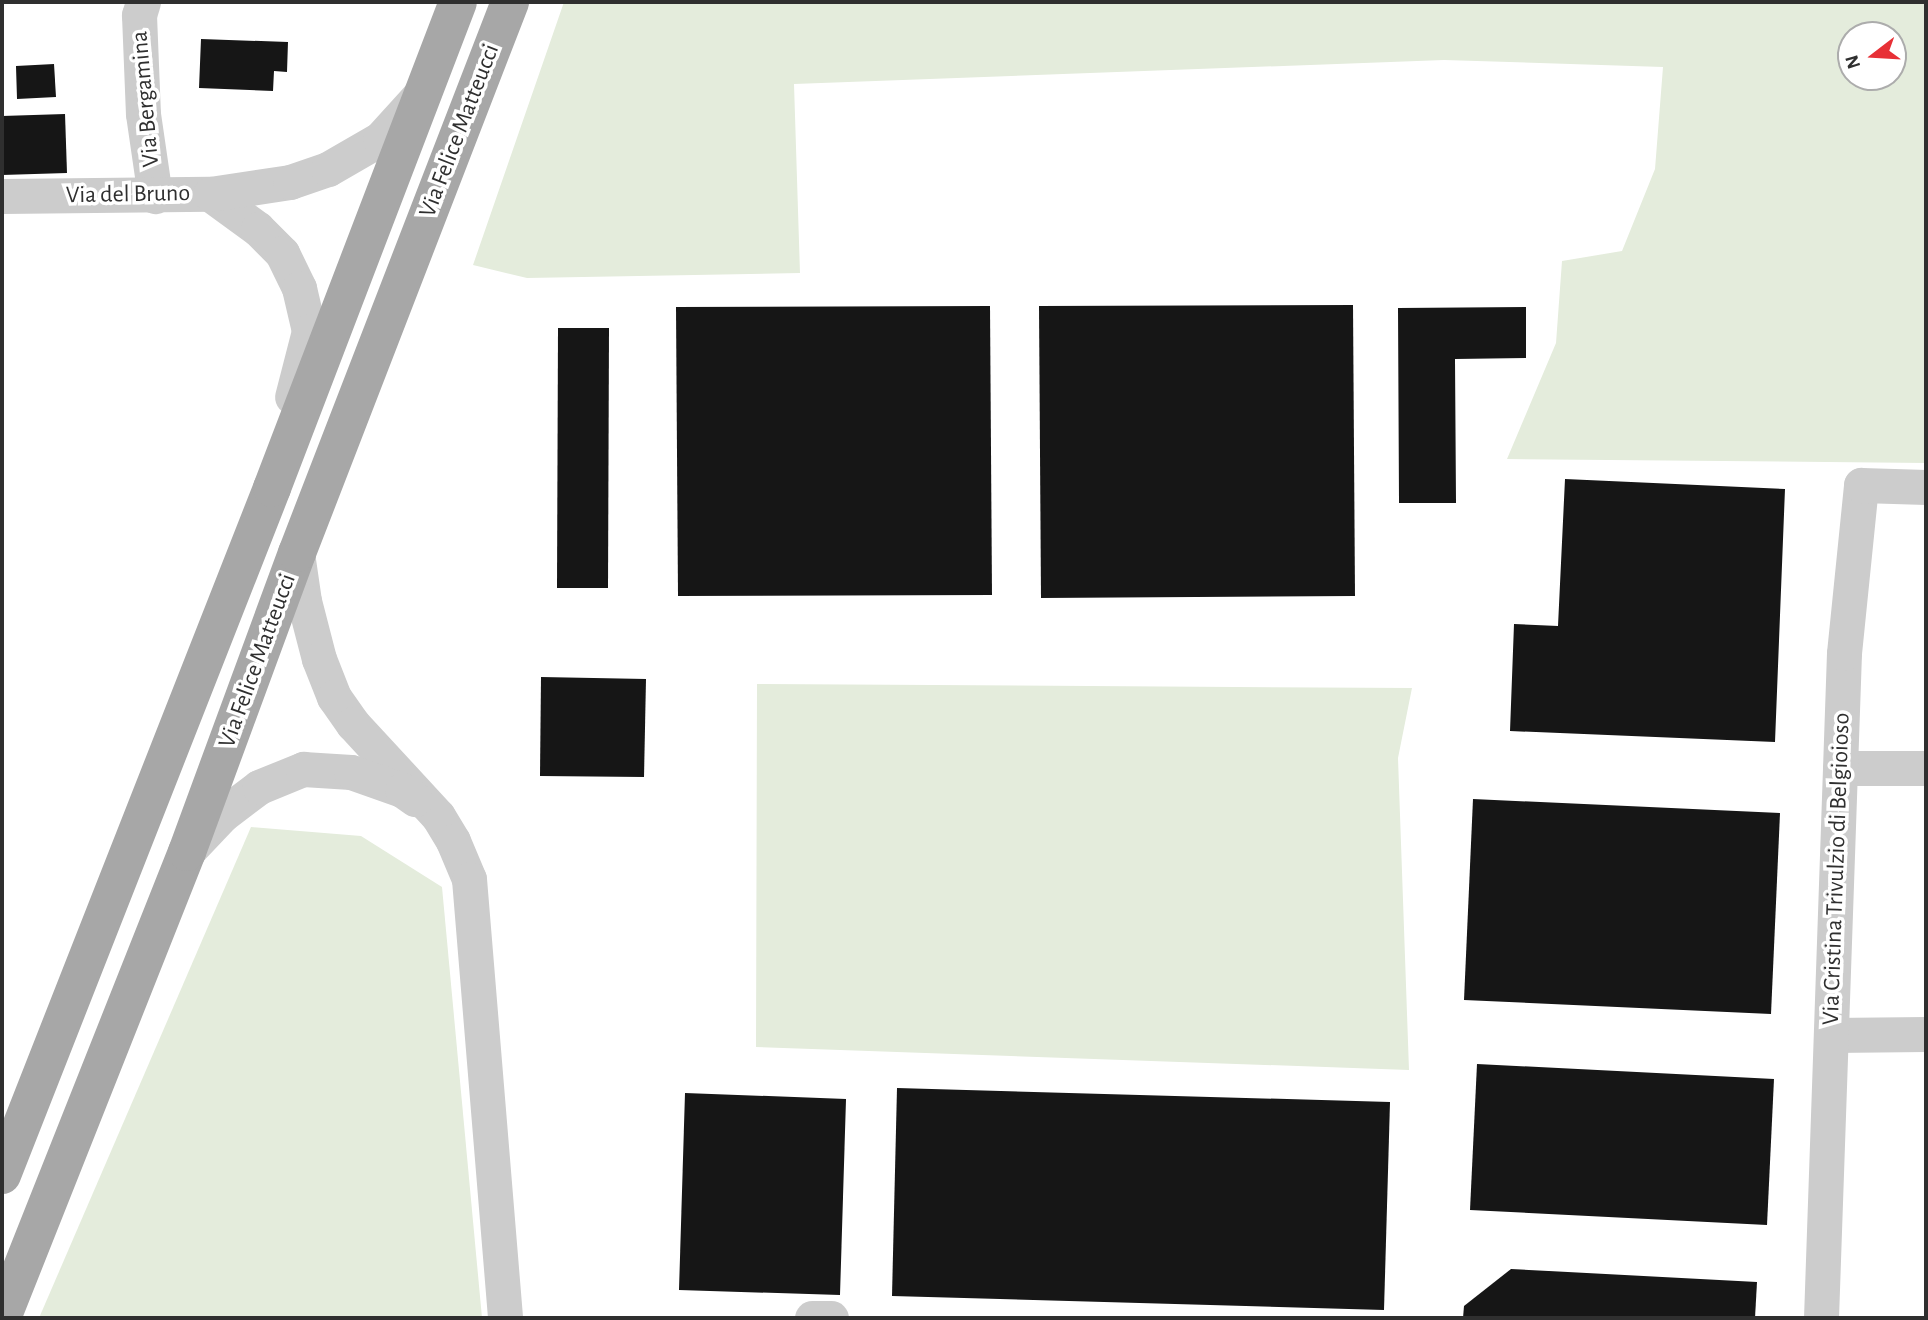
<!DOCTYPE html>
<style>
body{margin:0}
#map{position:relative;width:1928px;height:1320px;overflow:hidden;background:#fff;font-family:"Alegreya Sans",sans-serif}
div>[style]{position:absolute}
[style*='--x']{left:calc(var(--x)*1px);top:calc(var(--y)*1px);width:calc(var(--w)*1px);rotate:calc(var(--a)*1deg)}
.green>*{inset:0;background:#e4ecdc}
.building>*{inset:0;background:#161616}
.minor>*{height:35px;margin:-17.5px;padding:0 17.5px;transform-origin:17.5px;border-radius:17.5px;background:#ccc}
.major>*{height:38px;margin:-19px;padding:0 19px;transform-origin:19px;border-radius:19px;background:#a7a7a7}
span{translate:-50% -50%;white-space:nowrap;text-align:center;line-height:1.15;-webkit-text-stroke:7px #fff;paint-order:stroke}
.street-label{font-size:24px;color:#2f2f2f}
.frame{position:absolute;inset:0;border:4px solid #2f2f2f;pointer-events:none}
.north{position:absolute;left:1837px;top:21px;width:70px;height:70px;box-sizing:border-box;background:#fff;border:2px solid #acacac;border-radius:50%;rotate:253deg;font-size:19px;font-weight:700;line-height:28px;text-align:center;color:#2f2f2f}
.north::after{content:'';display:block;margin:auto;width:24px;height:32px;background:#e73036;clip-path:polygon(50% 0,100% 100%,50% 72%,0 100%)}
</style>
<div id="map">
<div class="green">
<div style="clip-path:polygon(evenodd,564px 2px,1926px 2px,1926px 463px,1507px 459px,1556px 343px,1562px 261px,1622px 251px,1655px 169px,1663px 67px,1444px 60px,794px 84px,800px 273px,527px 278px,473px 265px,564px 2px,1893px 35px,1893px 77px,1851px 77px,1851px 35px,1893px 35px)"></div>
<div style="clip-path:polygon(757px 684px,1412px 688px,1398px 758px,1409px 1070px,756px 1047px)"></div>
<div style="clip-path:polygon(251px 827px,361px 836px,442px 887px,482px 1318px,39px 1318px)"></div>
</div>
<div class="building">
<div style="clip-path:polygon(201px 39px,288px 42px,287px 72px,274px 71px,273px 91px,199px 88px)"></div>
<div style="clip-path:polygon(54px 64px,56px 97px,17px 99px,16px 66px)"></div>
<div style="clip-path:polygon(65px 114px,67px 173px,2px 175px,2px 116px)"></div>
<div style="clip-path:polygon(1353px 305px,1355px 596px,1041px 598px,1039px 306px)"></div>
<div style="clip-path:polygon(990px 306px,992px 595px,678px 596px,676px 307px)"></div>
<div style="clip-path:polygon(1526px 307px,1526px 358px,1455px 359px,1456px 503px,1399px 503px,1398px 308px)"></div>
<div style="clip-path:polygon(558px 328px,609px 328px,608px 588px,557px 588px)"></div>
<div style="clip-path:polygon(1565px 479px,1785px 489px,1775px 742px,1510px 731px,1514px 624px,1558px 626px)"></div>
<div style="clip-path:polygon(541px 677px,646px 679px,644px 777px,540px 776px)"></div>
<div style="clip-path:polygon(1473px 799px,1780px 813px,1771px 1014px,1464px 1000px)"></div>
<div style="clip-path:polygon(1477px 1064px,1774px 1079px,1767px 1225px,1470px 1210px)"></div>
<div style="clip-path:polygon(897px 1088px,1390px 1102px,1384px 1310px,892px 1296px)"></div>
<div style="clip-path:polygon(685px 1093px,846px 1099px,840px 1295px,679px 1290px)"></div>
<div style="clip-path:polygon(1511px 1269px,1757px 1282px,1755px 1318px,1463px 1318px,1464px 1306px)"></div>
</div>
<div class="minor">
<div style="--x:143;--y:2;--w:14;--a:107"></div>
<div style="--x:139;--y:15;--w:99;--a:87.7"></div>
<div style="--x:143;--y:114;--w:83;--a:81.7"></div>
<div style="--x:210;--y:194;--w:59;--a:36.1"></div>
<div style="--x:258;--y:229;--w:34;--a:45"></div>
<div style="--x:282;--y:253;--w:39;--a:64"></div>
<div style="--x:299;--y:288;--w:44;--a:76.9"></div>
<div style="--x:309;--y:331;--w:68;--a:104.4"></div>
<div style="--x:2;--y:196;--w:208;--a:-0.6"></div>
<div style="--x:210;--y:194;--w:81;--a:-8.5"></div>
<div style="--x:290;--y:182;--w:40;--a:-18.9"></div>
<div style="--x:328;--y:169;--w:60;--a:-30"></div>
<div style="--x:380;--y:139;--w:61;--a:-47.7"></div>
<div style="--x:297;--y:553;--w:49;--a:81.7"></div>
<div style="--x:304;--y:601;--w:60;--a:75.5"></div>
<div style="--x:319;--y:659;--w:41;--a:68.5"></div>
<div style="--x:334;--y:697;--w:33;--a:55"></div>
<div style="--x:353;--y:724;--w:125;--a:47.3"></div>
<div style="--x:438;--y:816;--w:29;--a:59"></div>
<div style="--x:453;--y:841;--w:41;--a:67.2"></div>
<div style="--x:469;--y:879;--w:440;--a:85.3"></div>
<div style="--x:1840;--y:768;--w:86;--a:0"></div>
<div style="--x:188;--y:851;--w:50;--a:-46.6"></div>
<div style="--x:222;--y:815;--w:46;--a:-37.1"></div>
<div style="--x:259;--y:787;--w:48;--a:-22.2"></div>
<div style="--x:303;--y:769;--w:48;--a:3.6"></div>
<div style="--x:351;--y:772;--w:54;--a:19.4"></div>
<div style="--x:402;--y:790;--w:16;--a:35"></div>
<div style="--x:1831;--y:1035;--w:95;--a:-0.6"></div>
<div style="--x:812;--y:1318;--w:19;--a:0"></div>
<div style="--x:1821;--y:1318;--w:665;--a:-88.02"></div>
<div style="--x:1844;--y:653;--w:169;--a:-84.2"></div>
<div style="--x:1861;--y:485;--w:65;--a:1.8"></div>
</div>
<div class="major">
<div style="--x:2;--y:1175;--w:738;--a:-68.54"></div>
<div style="--x:272;--y:488;--w:520;--a:-69.06"></div>
<div style="--x:2;--y:1318;--w:501;--a:-68.35"></div>
<div style="--x:187;--y:852;--w:319;--a:-69.8"></div>
<div style="--x:297;--y:553;--w:591;--a:-68.86"></div>
</div>
<div class="street-label">
<span style="left:146px;top:99px;rotate:-95deg">Via Bergamina</span>
<span style="left:460px;top:131px;rotate:-69deg">Via Felice Matteucci</span>
<span style="left:128px;top:195px;rotate:-1deg">Via del Bruno</span>
<span style="left:258px;top:661px;rotate:-70deg">Via Felice Matteucci</span>
<span style="left:1837px;top:869px;rotate:-88deg">Via Cristina Trivulzio di Belgioioso</span>
</div>
<div class="frame"></div>
<div class="north">N</div>
</div>
